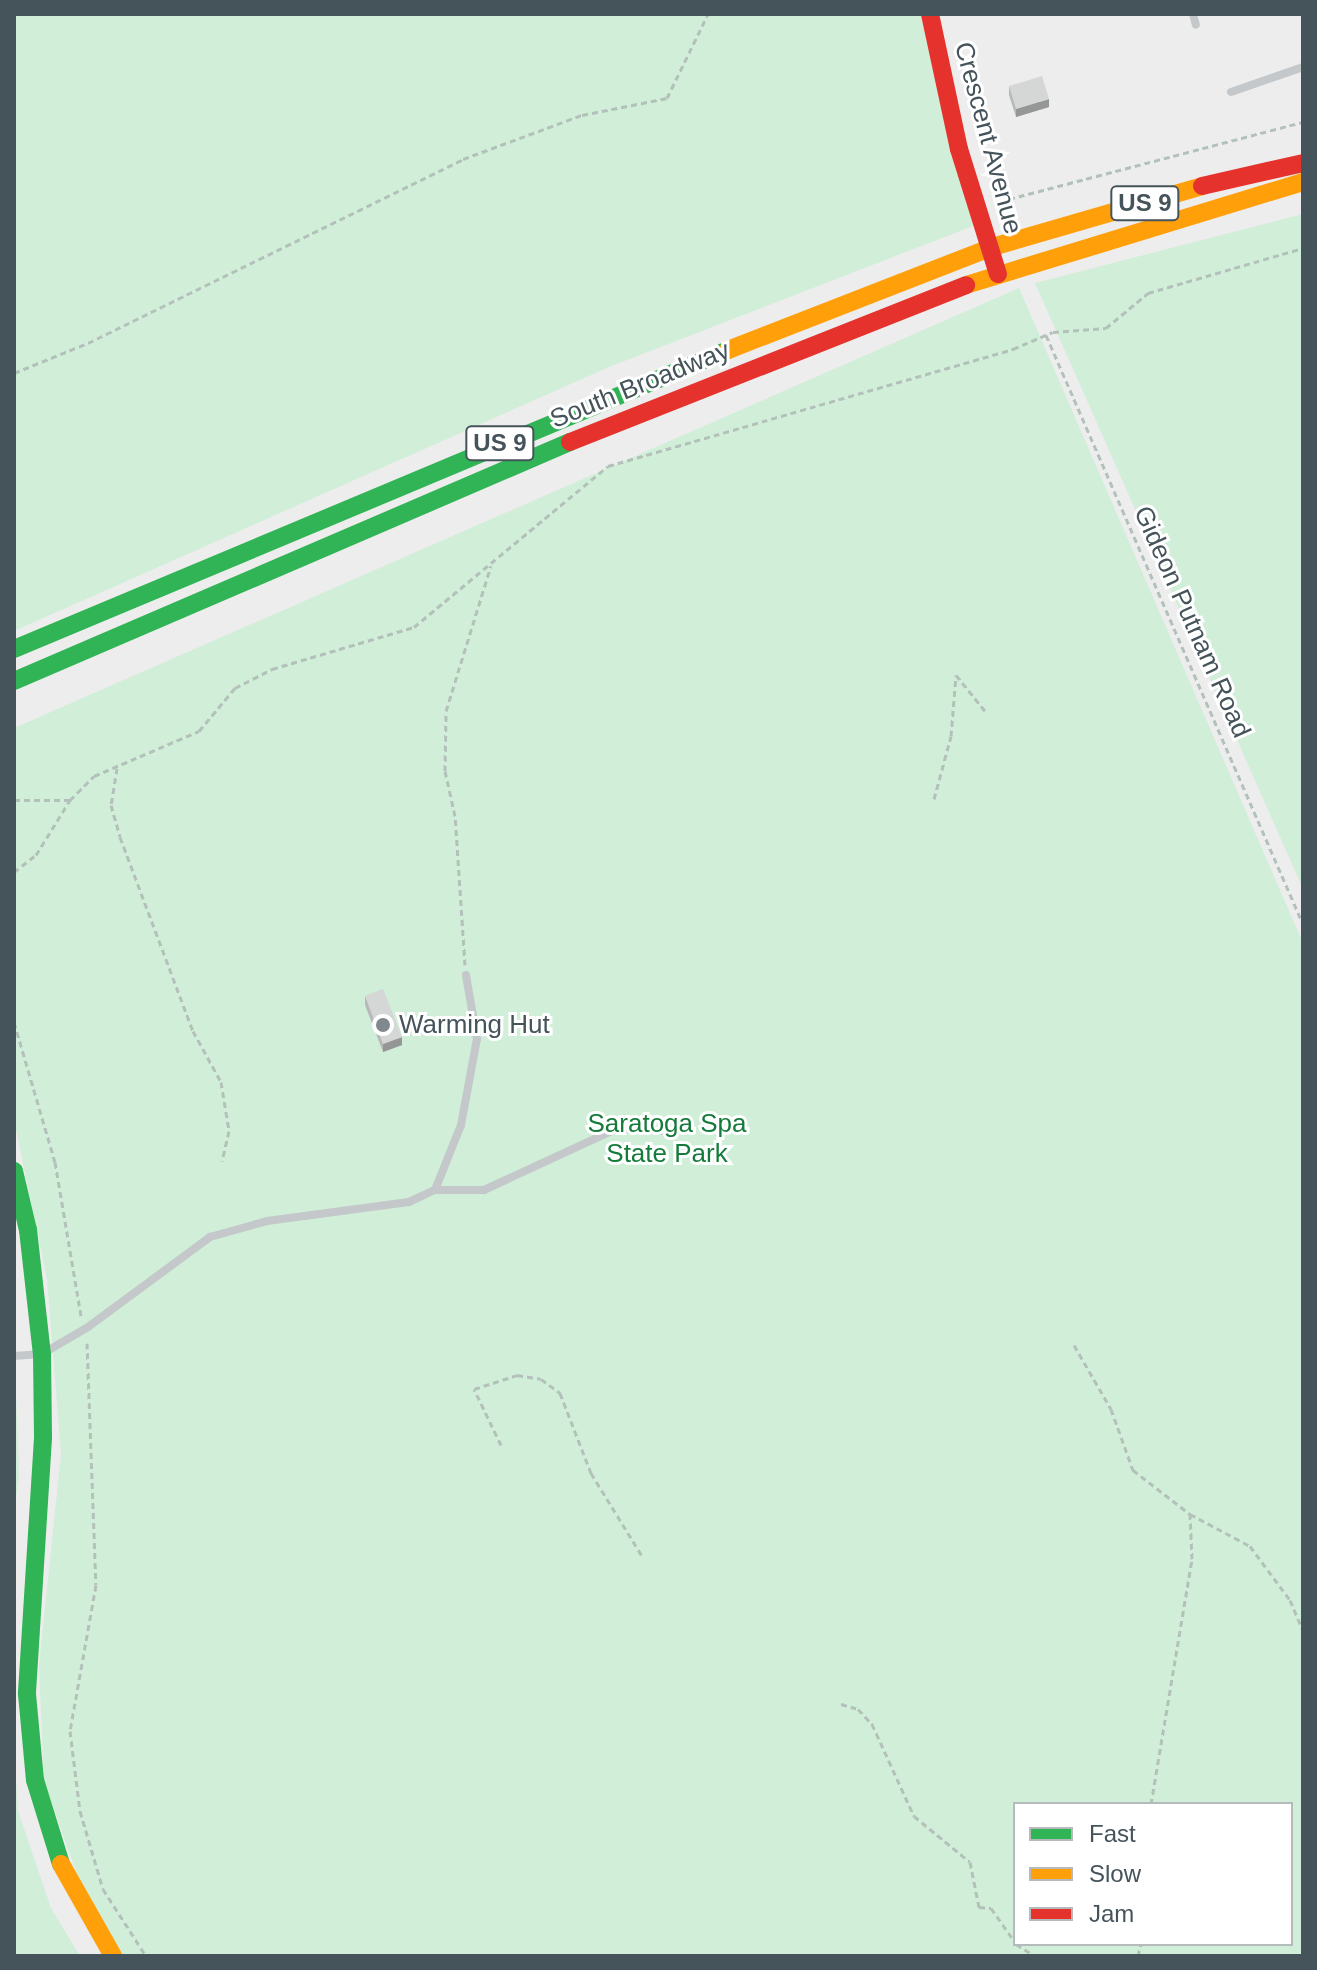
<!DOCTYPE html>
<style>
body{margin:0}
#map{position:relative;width:1317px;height:1970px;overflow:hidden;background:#eeeded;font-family:Helvetica,sans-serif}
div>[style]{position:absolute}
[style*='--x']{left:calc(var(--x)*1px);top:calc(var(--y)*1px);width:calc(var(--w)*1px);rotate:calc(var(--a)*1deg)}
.green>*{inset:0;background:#d1eed8}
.path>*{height:3px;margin-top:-1.5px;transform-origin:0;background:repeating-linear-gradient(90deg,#b3c1bb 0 6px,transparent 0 10px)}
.lane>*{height:8px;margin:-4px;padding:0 4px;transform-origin:4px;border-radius:4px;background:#c4c8ca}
.fast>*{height:18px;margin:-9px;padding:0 9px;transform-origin:9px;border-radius:9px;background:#30b455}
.slow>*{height:18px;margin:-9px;padding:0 9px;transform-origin:9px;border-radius:9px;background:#ff9f0a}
.jam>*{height:18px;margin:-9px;padding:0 9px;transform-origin:9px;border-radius:9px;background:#e5322d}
.wall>*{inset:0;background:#b7b8b8}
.shaded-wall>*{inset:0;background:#959696}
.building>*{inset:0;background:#d5d6d6}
.dots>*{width:22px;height:22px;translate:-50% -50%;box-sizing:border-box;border:4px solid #fff;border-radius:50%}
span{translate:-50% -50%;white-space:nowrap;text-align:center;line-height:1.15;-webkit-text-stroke:6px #fff;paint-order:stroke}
.shield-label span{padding:2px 6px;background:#fff;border:2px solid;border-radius:6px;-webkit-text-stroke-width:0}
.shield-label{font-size:24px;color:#45535a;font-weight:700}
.street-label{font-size:26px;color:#45535a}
.poi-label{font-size:26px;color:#45535a}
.left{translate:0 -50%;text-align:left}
.park-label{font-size:26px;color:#157b3a}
.frame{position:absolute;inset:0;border:16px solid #45535a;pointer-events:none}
.legend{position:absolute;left:1013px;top:1802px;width:280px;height:144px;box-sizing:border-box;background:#fff;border:2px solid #b5babd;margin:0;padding:10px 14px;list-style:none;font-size:24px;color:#45535a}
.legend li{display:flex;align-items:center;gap:16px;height:40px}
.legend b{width:40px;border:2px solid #b5babd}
</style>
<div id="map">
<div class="green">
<div style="clip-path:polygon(14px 14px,925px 14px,973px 226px,609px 367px,14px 631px)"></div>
<div style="clip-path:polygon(1303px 214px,1303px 889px,1035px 283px)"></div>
<div style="clip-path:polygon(evenodd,1019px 288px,1303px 943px,1303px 1956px,124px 1956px,93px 1920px,44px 1781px,39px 1665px,61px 1454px,47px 1279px,14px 1120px,14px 728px,1019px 288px,1015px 1804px,1291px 1804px,1291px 1944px,1015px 1944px,1015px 1804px)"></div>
<div style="clip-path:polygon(14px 1336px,19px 1476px,14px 1511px)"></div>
<div style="clip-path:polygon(14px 1747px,18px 1811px,51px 1908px,80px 1956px,14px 1956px)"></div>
</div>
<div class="path">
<div style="--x:1009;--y:199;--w:304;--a:-14.7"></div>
<div style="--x:1046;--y:335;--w:643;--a:66.43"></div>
<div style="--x:14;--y:373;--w:80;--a:-22.1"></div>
<div style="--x:88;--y:343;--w:418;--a:-26.1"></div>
<div style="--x:463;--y:159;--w:127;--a:-20.3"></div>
<div style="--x:582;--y:115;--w:87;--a:-11.3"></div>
<div style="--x:667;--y:98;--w:93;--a:-64"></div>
<div style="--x:117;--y:768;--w:37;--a:99"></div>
<div style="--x:111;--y:805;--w:33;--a:74"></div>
<div style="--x:120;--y:837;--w:207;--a:69.4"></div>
<div style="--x:193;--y:1031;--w:58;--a:61.2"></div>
<div style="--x:221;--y:1082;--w:50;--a:80.7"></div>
<div style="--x:229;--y:1131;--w:31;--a:103"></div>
<div style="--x:934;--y:799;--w:65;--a:-74.9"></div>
<div style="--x:951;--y:736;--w:61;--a:-85.3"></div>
<div style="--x:956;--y:675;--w:46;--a:51.1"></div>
<div style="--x:14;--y:800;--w:56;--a:0"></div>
<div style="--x:14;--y:872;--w:28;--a:-38"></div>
<div style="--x:36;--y:855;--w:65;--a:-58.3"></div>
<div style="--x:70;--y:800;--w:34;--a:-45"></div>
<div style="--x:94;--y:776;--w:114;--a:-23.2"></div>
<div style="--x:199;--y:731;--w:56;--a:-50.1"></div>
<div style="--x:235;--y:688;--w:42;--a:-27.2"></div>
<div style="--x:272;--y:669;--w:148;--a:-16.5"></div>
<div style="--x:414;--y:627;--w:252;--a:-39.7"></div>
<div style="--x:608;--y:466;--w:422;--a:-16.1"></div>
<div style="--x:1013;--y:349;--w:43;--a:-23"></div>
<div style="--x:1053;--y:332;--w:53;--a:-4.3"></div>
<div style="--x:1106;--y:328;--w:55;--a:-39.8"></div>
<div style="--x:1148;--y:293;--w:161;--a:-16.2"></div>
<div style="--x:465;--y:965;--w:149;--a:-93.8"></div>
<div style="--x:455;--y:816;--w:46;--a:-102.5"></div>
<div style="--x:445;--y:771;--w:60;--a:-89"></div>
<div style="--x:446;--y:711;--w:152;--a:-72.8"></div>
<div style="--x:14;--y:1022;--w:146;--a:73.7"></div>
<div style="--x:55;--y:1162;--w:156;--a:80.4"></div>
<div style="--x:87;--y:1343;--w:242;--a:87.9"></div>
<div style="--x:96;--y:1585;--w:148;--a:100.1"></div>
<div style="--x:70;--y:1731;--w:81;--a:82.9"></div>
<div style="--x:80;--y:1811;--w:81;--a:73.6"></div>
<div style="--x:103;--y:1889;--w:80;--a:57.3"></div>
<div style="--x:1074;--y:1345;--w:74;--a:60"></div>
<div style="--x:1111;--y:1409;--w:65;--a:70.2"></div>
<div style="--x:1133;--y:1470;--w:72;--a:37.7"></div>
<div style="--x:1190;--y:1514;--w:68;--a:28.1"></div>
<div style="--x:1250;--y:1546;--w:67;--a:53.5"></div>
<div style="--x:1290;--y:1600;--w:33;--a:67"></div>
<div style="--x:501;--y:1445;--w:62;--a:-115.7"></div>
<div style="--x:474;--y:1389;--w:45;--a:-18"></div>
<div style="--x:517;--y:1375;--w:24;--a:9"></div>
<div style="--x:541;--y:1379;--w:24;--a:36"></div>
<div style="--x:560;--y:1393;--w:86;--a:68.8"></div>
<div style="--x:591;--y:1473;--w:97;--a:58.4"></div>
<div style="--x:841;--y:1704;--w:18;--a:16"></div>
<div style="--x:858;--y:1709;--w:21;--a:47"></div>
<div style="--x:872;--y:1724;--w:101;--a:65.5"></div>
<div style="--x:914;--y:1816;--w:72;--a:39.4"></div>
<div style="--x:970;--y:1862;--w:46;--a:78.7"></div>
<div style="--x:979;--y:1907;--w:12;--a:5"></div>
<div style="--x:991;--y:1908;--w:42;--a:54.8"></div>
<div style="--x:1151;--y:1804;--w:248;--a:-80.5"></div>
<div style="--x:1192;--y:1559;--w:45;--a:-92.5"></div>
<div style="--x:1016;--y:1944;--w:22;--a:32"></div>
<div style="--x:1138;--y:1956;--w:12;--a:-76"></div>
</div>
<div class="lane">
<div style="--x:1193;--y:14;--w:11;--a:75"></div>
<div style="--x:1231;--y:92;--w:76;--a:-19.1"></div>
<div style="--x:435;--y:1190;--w:49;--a:0"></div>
<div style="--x:484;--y:1190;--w:145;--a:-24.8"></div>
<div style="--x:616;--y:1129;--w:49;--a:2.3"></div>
<div style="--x:14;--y:1356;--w:28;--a:-4"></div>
<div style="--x:42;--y:1354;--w:53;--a:-30.4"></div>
<div style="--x:88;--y:1327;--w:152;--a:-36.4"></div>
<div style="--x:210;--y:1237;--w:59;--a:-15.7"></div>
<div style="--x:267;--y:1221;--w:143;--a:-7.6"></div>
<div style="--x:409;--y:1202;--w:29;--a:-25"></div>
<div style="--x:435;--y:1190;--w:70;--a:-68.2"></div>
<div style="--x:461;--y:1125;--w:87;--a:-79.5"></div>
<div style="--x:477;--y:1039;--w:65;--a:-99.8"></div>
</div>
<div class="fast">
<div style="--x:14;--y:649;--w:774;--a:-22.72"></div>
<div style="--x:14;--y:681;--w:605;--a:-23.26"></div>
<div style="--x:14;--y:1171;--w:61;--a:76.7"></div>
<div style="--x:28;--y:1230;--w:125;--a:83.6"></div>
<div style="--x:42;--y:1354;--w:84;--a:89.3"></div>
<div style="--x:43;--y:1438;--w:256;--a:93.6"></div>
<div style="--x:27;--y:1694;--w:86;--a:84.7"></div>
<div style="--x:35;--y:1780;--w:88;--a:72.8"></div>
</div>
<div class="slow">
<div style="--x:966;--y:285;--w:352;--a:-17"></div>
<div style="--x:728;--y:350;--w:280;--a:-21.3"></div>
<div style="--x:989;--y:248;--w:222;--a:-16.2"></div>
<div style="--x:61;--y:1864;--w:106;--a:60.5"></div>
</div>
<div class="jam">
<div style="--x:930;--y:14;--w:138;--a:77.9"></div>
<div style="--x:959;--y:149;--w:131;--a:72.7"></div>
<div style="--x:1202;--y:186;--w:104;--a:-12.8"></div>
<div style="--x:570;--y:442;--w:426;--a:-21.6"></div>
</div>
<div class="wall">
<div style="clip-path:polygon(1009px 86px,1049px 107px,1016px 117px,1009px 95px)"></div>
<div style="clip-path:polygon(365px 996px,402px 1045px,383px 1052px,365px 1005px)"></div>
</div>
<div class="shaded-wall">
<div style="clip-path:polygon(1049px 99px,1049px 107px,1016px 117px,1016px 109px)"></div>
<div style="clip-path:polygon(402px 1037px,402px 1045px,383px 1052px,383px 1044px)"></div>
</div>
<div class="building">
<div style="clip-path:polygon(1042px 76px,1049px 99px,1016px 109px,1009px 86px)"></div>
<div style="clip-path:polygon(383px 989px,402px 1037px,383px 1044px,365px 996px)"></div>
</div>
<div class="dots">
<div style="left:383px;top:1025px;background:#80898d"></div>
</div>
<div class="shield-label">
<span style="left:1145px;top:203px">US 9</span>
<span style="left:500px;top:443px">US 9</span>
</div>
<div class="street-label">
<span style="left:988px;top:138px;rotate:75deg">Crescent Avenue</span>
<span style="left:640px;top:385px;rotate:-22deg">South Broadway</span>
<span style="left:1192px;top:622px;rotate:66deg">Gideon Putnam Road</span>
</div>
<div class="poi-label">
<span class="left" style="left:399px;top:1025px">Warming Hut</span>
</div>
<div class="park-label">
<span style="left:667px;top:1139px">Saratoga Spa<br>State Park</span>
</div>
<div class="frame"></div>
<ul class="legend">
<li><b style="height:10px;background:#30b455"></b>Fast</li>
<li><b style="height:10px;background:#ff9f0a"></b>Slow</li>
<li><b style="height:10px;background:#e5322d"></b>Jam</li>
</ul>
</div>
